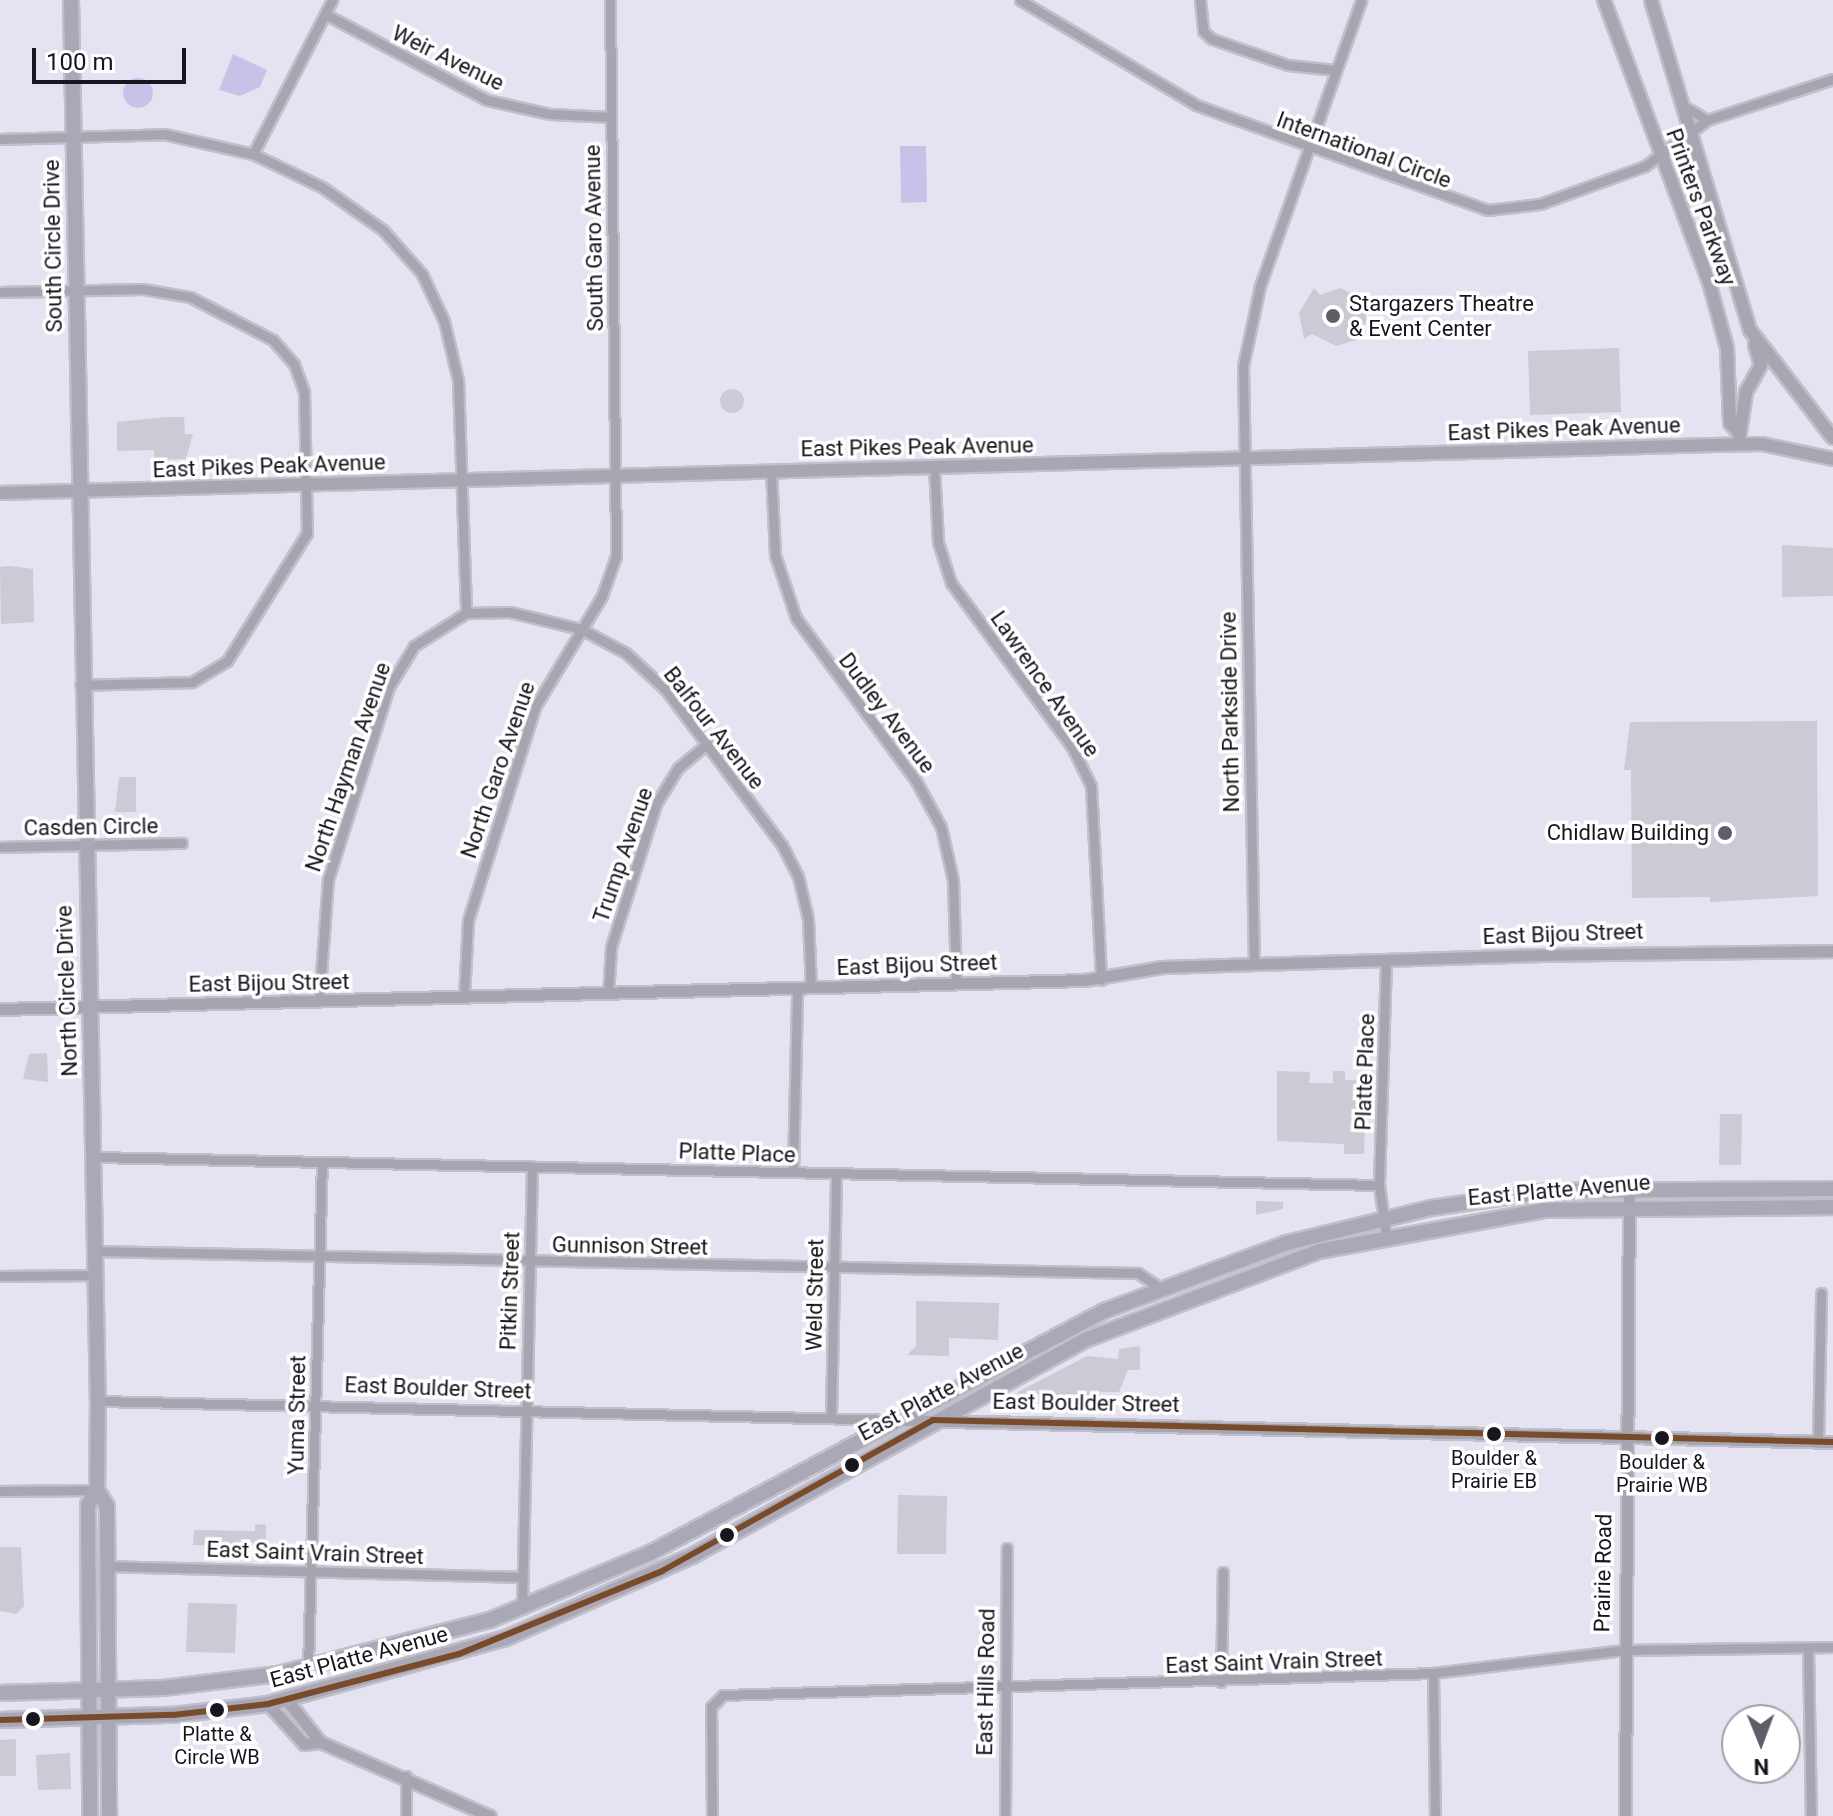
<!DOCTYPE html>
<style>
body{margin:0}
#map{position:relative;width:1833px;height:1816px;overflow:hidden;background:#e5e3f1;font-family:Roboto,sans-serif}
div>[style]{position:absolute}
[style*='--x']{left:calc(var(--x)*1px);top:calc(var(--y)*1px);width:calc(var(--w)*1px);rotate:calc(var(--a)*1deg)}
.green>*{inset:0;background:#c7c3e8}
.round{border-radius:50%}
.building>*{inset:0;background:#cbcad5}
.roads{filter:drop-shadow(2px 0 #c1bfca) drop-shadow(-2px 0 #c1bfca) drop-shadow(0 2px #c1bfca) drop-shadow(0 -2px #c1bfca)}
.minor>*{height:9px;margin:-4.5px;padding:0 4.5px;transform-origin:4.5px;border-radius:4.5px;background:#a7a6b0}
.tertiary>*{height:11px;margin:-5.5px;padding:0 5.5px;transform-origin:5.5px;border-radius:5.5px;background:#a7a6b0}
.secondary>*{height:12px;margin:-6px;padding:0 6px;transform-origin:6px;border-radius:6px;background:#a7a6b1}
.primary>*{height:14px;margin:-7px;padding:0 7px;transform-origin:7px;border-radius:7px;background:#aaa8b6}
.bus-1>*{height:6px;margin:-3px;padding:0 3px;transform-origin:3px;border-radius:3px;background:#7a4b2a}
.dots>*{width:22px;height:22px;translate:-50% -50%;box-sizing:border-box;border:4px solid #fff;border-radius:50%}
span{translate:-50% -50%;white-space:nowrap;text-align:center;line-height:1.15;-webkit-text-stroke:7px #fff;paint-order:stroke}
.bus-label{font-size:20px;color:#17161f}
.street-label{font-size:22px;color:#17161f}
.poi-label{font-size:22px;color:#17161f}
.left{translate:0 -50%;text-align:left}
.right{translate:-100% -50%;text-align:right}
.north{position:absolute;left:1721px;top:1704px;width:80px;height:80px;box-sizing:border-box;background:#fff;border:2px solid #a2a2a5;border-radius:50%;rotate:179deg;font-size:22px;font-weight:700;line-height:32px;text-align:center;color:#17161f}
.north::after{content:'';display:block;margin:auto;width:28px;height:36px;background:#5f5e68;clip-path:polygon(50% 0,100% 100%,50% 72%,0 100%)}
.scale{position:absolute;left:32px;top:48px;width:154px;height:36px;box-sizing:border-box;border:4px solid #17161f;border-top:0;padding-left:10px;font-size:24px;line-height:28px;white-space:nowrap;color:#17161f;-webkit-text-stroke:6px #fff;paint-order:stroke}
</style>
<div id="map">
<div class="green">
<div style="clip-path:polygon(233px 54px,267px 70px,260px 87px,240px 96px,219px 90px)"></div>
<div class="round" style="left:123px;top:78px;width:30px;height:30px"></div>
<div style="clip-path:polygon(900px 146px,926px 146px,927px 202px,901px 203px)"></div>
</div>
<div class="building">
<div style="clip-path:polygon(1314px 288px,1320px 295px,1340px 288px,1361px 298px,1367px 319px,1357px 340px,1336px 346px,1312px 334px,1304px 339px,1299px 313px)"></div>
<div style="clip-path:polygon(1619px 348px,1621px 412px,1530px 415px,1528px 351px)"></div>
<div class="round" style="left:720px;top:389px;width:24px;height:24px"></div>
<div style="clip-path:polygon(166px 417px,184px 417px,185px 434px,193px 434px,186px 459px,154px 460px,154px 450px,117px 451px,117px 422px)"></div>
<div style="clip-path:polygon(1782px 545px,1833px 548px,1833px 596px,1782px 597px)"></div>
<div style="clip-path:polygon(10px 566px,33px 569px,34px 622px,1px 624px,0 567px)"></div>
<div style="clip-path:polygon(1817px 721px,1818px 896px,1710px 902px,1710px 897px,1632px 898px,1631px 770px,1624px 770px,1630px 722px)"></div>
<div style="clip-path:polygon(119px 777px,136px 777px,136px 812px,115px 812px)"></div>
<div style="clip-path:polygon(47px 1053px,48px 1082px,23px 1079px,29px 1054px)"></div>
<div style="clip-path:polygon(1277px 1071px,1310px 1072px,1309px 1083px,1333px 1083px,1333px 1071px,1345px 1071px,1345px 1080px,1366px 1081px,1364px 1154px,1344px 1154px,1344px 1144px,1277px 1141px)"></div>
<div style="clip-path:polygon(1720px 1114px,1742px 1114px,1741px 1165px,1719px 1165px)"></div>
<div style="clip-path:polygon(1256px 1201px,1283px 1202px,1283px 1209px,1256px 1215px)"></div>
<div style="clip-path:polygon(916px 1301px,999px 1303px,998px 1340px,949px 1338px,949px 1356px,907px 1355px,916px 1346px)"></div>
<div style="clip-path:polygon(1140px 1346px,1140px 1370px,1128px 1370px,1119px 1392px,1100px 1392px,1100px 1399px,1075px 1403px,1017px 1404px,1018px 1392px,1087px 1356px,1118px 1359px,1119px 1349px)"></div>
<div style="clip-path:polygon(898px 1495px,947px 1496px,946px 1554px,897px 1554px)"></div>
<div style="clip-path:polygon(255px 1524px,266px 1525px,266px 1547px,193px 1545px,194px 1530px,255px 1531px)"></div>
<div style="clip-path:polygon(0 1547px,21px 1547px,24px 1606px,16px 1614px,0 1611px)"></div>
<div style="clip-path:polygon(188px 1603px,237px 1604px,235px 1653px,186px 1652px)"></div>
<div style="clip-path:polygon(16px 1739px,16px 1776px,0 1776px,0 1740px)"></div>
<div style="clip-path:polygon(70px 1753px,71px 1789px,38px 1790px,36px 1755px)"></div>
</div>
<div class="roads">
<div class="minor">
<div style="--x:1020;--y:0;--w:205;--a:30.8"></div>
<div style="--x:1196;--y:105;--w:310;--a:19.8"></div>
<div style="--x:1488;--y:210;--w:52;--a:-6.6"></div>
<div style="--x:1540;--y:204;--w:112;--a:-19.9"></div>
<div style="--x:1645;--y:166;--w:77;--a:-36.6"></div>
<div style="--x:1707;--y:120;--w:133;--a:-18"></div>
<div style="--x:1200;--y:0;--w:31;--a:84"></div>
<div style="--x:1203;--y:31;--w:12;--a:42"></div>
<div style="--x:1212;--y:39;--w:80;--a:18.9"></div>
<div style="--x:1288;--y:65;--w:47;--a:6.1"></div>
<div style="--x:325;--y:14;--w:183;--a:28"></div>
<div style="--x:487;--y:100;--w:65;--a:12.5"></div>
<div style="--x:550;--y:114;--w:61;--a:2.8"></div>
<div style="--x:1682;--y:105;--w:29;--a:31"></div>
<div style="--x:0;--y:139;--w:164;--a:-1.7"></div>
<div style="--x:164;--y:134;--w:91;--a:12.7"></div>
<div style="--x:253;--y:154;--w:76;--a:25.6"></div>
<div style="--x:322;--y:187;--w:75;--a:35.2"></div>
<div style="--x:383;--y:230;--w:59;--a:48.4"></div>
<div style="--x:422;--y:274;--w:52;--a:64.9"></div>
<div style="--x:444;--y:321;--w:61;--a:76.7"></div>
<div style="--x:458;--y:380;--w:233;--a:88"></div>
<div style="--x:466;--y:613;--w:62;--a:147.6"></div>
<div style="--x:414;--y:646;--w:48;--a:121.4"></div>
<div style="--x:389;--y:687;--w:201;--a:107.6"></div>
<div style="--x:328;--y:879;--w:123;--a:94.2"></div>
<div style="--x:253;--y:154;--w:173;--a:-62.8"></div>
<div style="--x:0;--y:292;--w:143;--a:-1.2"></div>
<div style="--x:143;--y:289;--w:48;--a:9.7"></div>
<div style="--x:190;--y:297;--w:93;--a:27.4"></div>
<div style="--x:273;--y:340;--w:32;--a:49"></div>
<div style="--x:294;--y:364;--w:30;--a:70"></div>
<div style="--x:304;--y:392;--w:141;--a:88.8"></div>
<div style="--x:307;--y:533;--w:151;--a:122"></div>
<div style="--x:227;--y:661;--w:41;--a:149"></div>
<div style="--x:192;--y:682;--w:112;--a:178.5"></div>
<div style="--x:934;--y:466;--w:76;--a:87"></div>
<div style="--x:938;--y:542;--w:43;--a:72.4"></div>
<div style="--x:951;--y:583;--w:204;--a:53.6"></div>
<div style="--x:1072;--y:747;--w:43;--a:64"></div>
<div style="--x:1091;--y:786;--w:194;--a:87"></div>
<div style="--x:771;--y:470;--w:85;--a:87.3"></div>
<div style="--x:775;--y:555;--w:66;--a:71.6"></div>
<div style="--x:796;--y:618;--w:202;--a:53.6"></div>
<div style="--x:916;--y:781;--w:52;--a:61.5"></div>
<div style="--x:941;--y:827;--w:54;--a:77.2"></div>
<div style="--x:953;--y:880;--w:104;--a:88.3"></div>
<div style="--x:466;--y:613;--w:44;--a:-1.3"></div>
<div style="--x:510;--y:612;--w:73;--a:13.5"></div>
<div style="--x:581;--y:629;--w:51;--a:28.1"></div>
<div style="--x:626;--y:653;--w:54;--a:42.8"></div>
<div style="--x:666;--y:690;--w:194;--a:53.2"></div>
<div style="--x:782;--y:845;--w:35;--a:63"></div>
<div style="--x:798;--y:876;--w:44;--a:76.9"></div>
<div style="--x:808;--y:919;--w:69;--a:87.5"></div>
<div style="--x:0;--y:847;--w:182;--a:-1.3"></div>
<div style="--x:1386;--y:960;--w:225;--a:91.8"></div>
<div style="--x:1379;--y:1185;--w:50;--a:82"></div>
<div style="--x:1254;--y:964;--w:598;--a:-91.05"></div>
<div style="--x:1243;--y:366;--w:82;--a:-78"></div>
<div style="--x:1260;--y:286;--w:303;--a:-70.5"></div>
<div style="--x:608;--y:994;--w:47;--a:-86.3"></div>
<div style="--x:611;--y:947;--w:150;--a:-72.5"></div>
<div style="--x:656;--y:804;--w:42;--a:-58.6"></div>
<div style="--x:678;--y:768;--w:38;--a:-40"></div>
<div style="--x:464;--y:997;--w:77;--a:-87"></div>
<div style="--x:468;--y:920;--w:223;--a:-72.5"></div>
<div style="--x:535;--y:707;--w:130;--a:-58.9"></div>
<div style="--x:602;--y:596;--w:42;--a:-70.7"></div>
<div style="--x:616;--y:556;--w:556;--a:-90.62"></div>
<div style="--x:95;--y:1157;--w:1284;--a:1.25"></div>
<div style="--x:793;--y:1172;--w:183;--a:-88.7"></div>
<div style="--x:96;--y:1251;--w:1042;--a:1.21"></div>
<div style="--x:1138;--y:1273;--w:27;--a:34"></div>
<div style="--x:0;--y:1276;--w:96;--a:-0.6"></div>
<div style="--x:98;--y:1401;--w:800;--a:1.36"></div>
<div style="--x:831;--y:1417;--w:243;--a:-88.8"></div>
<div style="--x:1818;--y:1442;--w:149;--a:-88.8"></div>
<div style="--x:0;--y:1491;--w:97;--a:-0.6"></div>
<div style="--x:107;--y:1566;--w:414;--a:1.5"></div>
<div style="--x:522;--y:1609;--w:443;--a:-88.7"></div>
<div style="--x:1808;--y:1648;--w:168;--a:89"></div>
<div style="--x:308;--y:1668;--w:506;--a:-88.42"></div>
<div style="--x:1433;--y:1673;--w:143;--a:89.2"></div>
<div style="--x:1221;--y:1682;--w:110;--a:-89"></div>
<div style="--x:406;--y:1776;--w:40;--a:90"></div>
<div style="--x:712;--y:1816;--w:109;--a:-90.5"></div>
<div style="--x:711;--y:1707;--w:17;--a:-45"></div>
<div style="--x:723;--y:1695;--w:710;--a:-1.77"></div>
<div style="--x:1433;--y:1673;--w:190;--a:-6.9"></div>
<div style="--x:1622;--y:1650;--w:211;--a:-0.8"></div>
<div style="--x:1005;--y:1816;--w:268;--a:-89.6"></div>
</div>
<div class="tertiary">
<div style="--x:0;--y:1009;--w:1085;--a:-1.53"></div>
<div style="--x:1085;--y:980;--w:78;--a:-9.6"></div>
<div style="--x:1162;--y:967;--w:379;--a:-1.8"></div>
<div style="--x:1541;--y:955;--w:292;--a:-0.8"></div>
<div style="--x:902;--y:1420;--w:931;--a:1.35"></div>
<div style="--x:287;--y:1700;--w:53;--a:51.8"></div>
<div style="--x:268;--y:1704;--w:54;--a:48"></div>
<div style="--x:304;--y:1744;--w:16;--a:-7"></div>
<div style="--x:320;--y:1742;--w:185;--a:23.5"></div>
<div style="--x:1625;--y:1816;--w:629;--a:-89.64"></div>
</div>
<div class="secondary">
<div style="--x:1604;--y:0;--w:301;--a:69.6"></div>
<div style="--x:1709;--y:282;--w:68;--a:74.7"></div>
<div style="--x:1727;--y:348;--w:75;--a:87.7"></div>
<div style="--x:1730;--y:423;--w:12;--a:48"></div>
<div style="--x:1651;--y:0;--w:345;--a:73.3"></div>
<div style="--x:1750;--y:330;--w:136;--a:52.5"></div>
<div style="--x:1739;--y:439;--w:48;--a:-81.5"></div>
<div style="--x:1746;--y:392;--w:31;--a:-61"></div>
<div style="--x:1761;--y:365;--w:21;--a:-107"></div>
<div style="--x:0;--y:493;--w:1715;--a:-1.6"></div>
<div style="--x:1714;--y:445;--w:48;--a:-1.2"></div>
<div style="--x:1762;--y:444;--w:73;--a:11.9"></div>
</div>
<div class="primary">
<div style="--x:71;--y:0;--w:1401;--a:88.9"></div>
<div style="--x:98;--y:1401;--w:89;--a:90.6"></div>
<div style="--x:97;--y:1490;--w:17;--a:121"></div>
<div style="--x:88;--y:1505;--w:311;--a:89.6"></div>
<div style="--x:97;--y:1490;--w:19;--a:58"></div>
<div style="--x:107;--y:1506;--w:310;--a:89.6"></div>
<div style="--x:0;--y:1693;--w:163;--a:-1.8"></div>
<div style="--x:163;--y:1688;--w:116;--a:-6.9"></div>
<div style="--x:278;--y:1674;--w:219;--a:-14.3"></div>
<div style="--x:490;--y:1620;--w:173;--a:-22.7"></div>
<div style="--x:650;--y:1553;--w:514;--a:-28.06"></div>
<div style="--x:1104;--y:1311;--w:195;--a:-20.4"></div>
<div style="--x:1287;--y:1243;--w:148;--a:-13.7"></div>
<div style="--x:1431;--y:1208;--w:118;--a:-8.3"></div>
<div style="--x:1548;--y:1191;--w:285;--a:-0.4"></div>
<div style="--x:0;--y:1720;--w:173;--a:-1.7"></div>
<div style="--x:173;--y:1715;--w:96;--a:-6.6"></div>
<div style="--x:268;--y:1704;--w:247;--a:-15.5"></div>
<div style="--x:506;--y:1638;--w:203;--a:-23.8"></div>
<div style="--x:692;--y:1556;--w:448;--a:-28.8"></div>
<div style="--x:1085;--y:1340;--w:250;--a:-20.8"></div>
<div style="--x:1319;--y:1251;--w:229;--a:-10.3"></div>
<div style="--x:1544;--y:1210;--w:289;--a:-0.6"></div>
</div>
</div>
<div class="bus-1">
<div style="--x:0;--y:1720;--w:173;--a:-1.7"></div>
<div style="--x:173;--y:1715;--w:96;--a:-6.6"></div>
<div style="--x:268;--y:1704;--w:197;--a:-14.7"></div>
<div style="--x:459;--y:1654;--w:219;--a:-22.2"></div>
<div style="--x:662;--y:1571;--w:310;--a:-29.1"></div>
<div style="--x:933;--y:1420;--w:900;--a:1.4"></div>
</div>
<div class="dots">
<div style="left:1333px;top:316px;background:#5f5e68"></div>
<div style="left:1725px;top:833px;background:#5f5e68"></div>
<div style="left:1494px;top:1434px;background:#17161f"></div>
<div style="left:1662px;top:1438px;background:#17161f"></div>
<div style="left:852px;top:1465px;background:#17161f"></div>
<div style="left:727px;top:1535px;background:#17161f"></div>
<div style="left:217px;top:1710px;background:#17161f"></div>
<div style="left:33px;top:1719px;background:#17161f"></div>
</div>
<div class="bus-label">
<span style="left:1494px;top:1470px">Boulder &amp;<br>Prairie EB</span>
<span style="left:1662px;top:1474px">Boulder &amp;<br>Prairie WB</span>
<span style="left:217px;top:1746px">Platte &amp;<br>Circle WB</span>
</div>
<div class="street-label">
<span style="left:448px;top:58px;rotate:26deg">Weir Avenue</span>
<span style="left:1364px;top:150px;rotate:20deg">International Circle</span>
<span style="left:1701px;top:207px;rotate:70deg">Printers Parkway</span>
<span style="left:594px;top:238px;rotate:-91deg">South Garo Avenue</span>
<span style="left:53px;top:246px;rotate:-91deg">South Circle Drive</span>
<span style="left:1564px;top:429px;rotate:-2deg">East Pikes Peak Avenue</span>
<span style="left:917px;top:447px;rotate:-1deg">East Pikes Peak Avenue</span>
<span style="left:269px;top:466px;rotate:-2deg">East Pikes Peak Avenue</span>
<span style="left:1045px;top:684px;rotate:55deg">Lawrence Avenue</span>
<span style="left:1230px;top:712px;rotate:-91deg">North Parkside Drive</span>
<span style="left:887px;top:713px;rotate:53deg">Dudley Avenue</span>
<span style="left:714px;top:728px;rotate:52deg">Balfour Avenue</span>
<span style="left:348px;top:767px;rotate:-71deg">North Hayman Avenue</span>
<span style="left:498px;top:770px;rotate:-71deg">North Garo Avenue</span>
<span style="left:91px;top:827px;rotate:-1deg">Casden Circle</span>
<span style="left:623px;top:855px;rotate:-71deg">Trump Avenue</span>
<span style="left:1563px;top:934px;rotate:-2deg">East Bijou Street</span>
<span style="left:917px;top:965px;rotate:-2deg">East Bijou Street</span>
<span style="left:269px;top:983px;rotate:-1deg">East Bijou Street</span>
<span style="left:67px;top:991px;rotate:-92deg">North Circle Drive</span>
<span style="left:1365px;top:1072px;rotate:-88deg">Platte Place</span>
<span style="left:737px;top:1153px;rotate:2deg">Platte Place</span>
<span style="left:1559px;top:1190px;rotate:-5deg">East Platte Avenue</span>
<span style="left:630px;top:1246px;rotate:1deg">Gunnison Street</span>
<span style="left:510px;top:1291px;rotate:-88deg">Pitkin Street</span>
<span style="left:815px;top:1295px;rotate:-89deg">Weld Street</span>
<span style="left:438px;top:1388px;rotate:2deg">East Boulder Street</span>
<span style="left:941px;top:1392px;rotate:-28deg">East Platte Avenue</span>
<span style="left:1086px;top:1403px;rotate:1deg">East Boulder Street</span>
<span style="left:297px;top:1415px;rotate:-89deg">Yuma Street</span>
<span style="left:315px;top:1553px;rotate:2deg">East Saint Vrain Street</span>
<span style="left:1603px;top:1573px;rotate:-89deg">Prairie Road</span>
<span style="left:359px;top:1657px;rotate:-15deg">East Platte Avenue</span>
<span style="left:1274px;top:1662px;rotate:-2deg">East Saint Vrain Street</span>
<span style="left:986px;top:1682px;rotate:-89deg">East Hills Road</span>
</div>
<div class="poi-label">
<span class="left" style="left:1349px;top:316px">Stargazers Theatre<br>&amp; Event Center</span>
<span class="right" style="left:1709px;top:833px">Chidlaw Building</span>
</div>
<div class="north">N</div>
<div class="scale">100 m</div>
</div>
